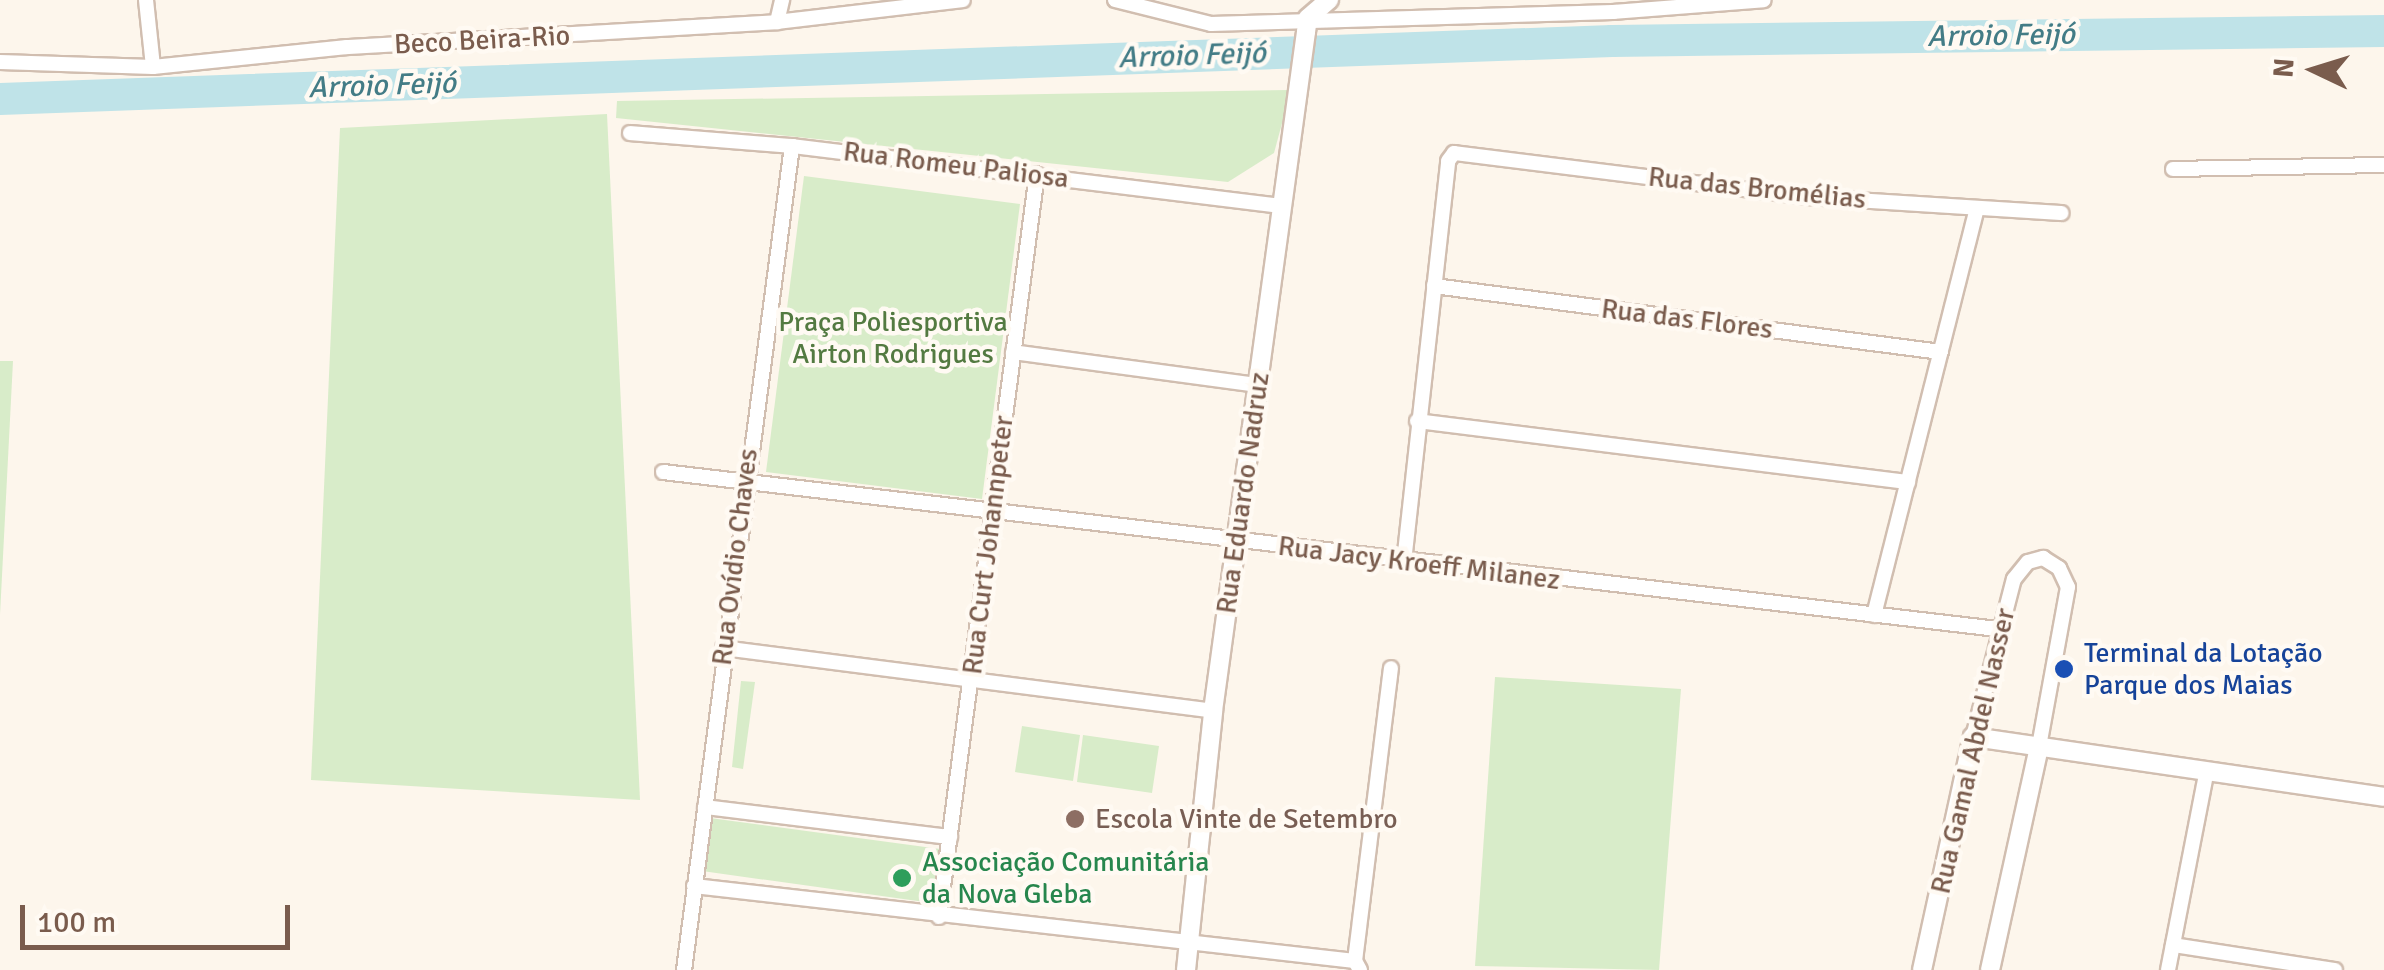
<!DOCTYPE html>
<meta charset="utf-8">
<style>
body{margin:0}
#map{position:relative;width:2384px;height:970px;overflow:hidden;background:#fdf6ec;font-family:Signika,sans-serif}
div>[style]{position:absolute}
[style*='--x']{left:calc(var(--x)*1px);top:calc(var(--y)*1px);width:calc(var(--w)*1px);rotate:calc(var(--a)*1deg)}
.green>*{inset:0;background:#d8ecc9}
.river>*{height:32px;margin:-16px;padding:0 16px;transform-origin:16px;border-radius:16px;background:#bfe3e8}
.roads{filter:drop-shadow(2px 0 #d1beb0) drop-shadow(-2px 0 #d1beb0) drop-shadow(0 2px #d1beb0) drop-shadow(0 -2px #d1beb0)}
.minor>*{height:14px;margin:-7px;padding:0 7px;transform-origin:7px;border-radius:7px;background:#fff}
.tertiary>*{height:18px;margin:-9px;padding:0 9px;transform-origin:9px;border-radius:9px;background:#fff}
.dots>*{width:28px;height:28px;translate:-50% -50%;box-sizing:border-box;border:5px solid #fffaf3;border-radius:50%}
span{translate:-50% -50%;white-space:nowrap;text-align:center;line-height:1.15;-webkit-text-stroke:9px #fffaf3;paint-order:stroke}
.street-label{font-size:28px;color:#7a5c4d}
.park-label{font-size:28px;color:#537a41}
.transit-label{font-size:28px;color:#164399}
.left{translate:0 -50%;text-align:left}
.education-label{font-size:28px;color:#785e54}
.leisure-label{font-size:28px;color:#27864d}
.water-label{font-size:30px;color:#437c86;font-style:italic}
.north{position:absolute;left:2264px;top:20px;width:100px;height:100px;-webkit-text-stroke:8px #fffaf3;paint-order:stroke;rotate:274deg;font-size:28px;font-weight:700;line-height:40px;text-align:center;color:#7a5c4d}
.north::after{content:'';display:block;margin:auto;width:35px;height:45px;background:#7a5c4d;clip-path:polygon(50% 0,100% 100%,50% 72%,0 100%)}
.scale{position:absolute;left:20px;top:905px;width:270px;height:45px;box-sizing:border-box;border:5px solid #7a5c4d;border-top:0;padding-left:12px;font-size:30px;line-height:35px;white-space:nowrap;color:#7a5c4d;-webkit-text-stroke:8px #fffaf3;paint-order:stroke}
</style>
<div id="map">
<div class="green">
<div style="clip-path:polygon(1291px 90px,1274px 153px,1228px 182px,616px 118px,617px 101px)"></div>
<div style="clip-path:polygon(607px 114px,640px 800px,311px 780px,340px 128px)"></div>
<div style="clip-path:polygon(804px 176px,1020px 204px,982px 499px,766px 472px)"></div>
<div style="clip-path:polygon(0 361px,13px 361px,0 615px)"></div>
<div style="clip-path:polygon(1495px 677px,1681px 689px,1659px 970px,1475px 966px)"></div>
<div style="clip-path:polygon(741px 681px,755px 682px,743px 769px,732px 767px)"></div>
<div style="clip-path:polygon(1022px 726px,1080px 735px,1073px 781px,1015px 772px)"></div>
<div style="clip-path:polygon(1083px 735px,1159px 746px,1152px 793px,1077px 782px)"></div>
<div style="clip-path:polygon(710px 818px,940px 849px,932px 903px,702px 871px)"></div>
</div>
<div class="river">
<div style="--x:0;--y:99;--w:1613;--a:-2.06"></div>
<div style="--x:1612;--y:41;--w:772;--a:-0.74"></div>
</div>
<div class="roads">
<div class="minor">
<div style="--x:146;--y:0;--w:67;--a:84"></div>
<div style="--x:1115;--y:0;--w:99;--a:14"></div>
<div style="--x:1211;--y:24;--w:402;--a:-1.7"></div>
<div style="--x:1613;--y:12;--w:151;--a:-4.5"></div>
<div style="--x:777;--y:22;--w:23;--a:-77"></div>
<div style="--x:0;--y:62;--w:153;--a:1.9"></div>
<div style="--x:153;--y:67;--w:195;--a:-5.9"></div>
<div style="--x:347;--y:47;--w:431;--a:-3.3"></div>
<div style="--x:777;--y:22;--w:187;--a:-6.7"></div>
<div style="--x:630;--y:133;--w:163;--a:4.6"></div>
<div style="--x:792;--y:146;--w:494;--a:7"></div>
<div style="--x:2173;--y:169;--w:211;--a:-1.1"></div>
<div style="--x:1434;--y:286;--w:511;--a:7.42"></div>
<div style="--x:1013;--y:352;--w:246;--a:7.7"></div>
<div style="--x:1417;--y:421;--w:495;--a:7.1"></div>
<div style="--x:663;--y:472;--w:1344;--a:6.71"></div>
<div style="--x:1404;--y:562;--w:403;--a:-83.7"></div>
<div style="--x:1448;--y:161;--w:10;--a:-53"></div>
<div style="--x:1454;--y:153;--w:356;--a:7.1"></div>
<div style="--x:1807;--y:197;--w:255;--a:3.6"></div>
<div style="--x:1874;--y:615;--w:419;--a:-75.8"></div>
<div style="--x:723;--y:648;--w:494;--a:7.3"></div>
<div style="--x:1973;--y:737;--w:163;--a:-75.5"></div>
<div style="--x:2014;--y:579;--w:22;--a:-51"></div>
<div style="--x:2028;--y:562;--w:16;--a:-15"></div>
<div style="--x:2043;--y:558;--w:19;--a:32"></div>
<div style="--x:2059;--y:568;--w:21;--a:65"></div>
<div style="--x:2068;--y:587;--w:163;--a:100.3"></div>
<div style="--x:705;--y:807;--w:247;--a:7"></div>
<div style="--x:694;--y:886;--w:665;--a:6.47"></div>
<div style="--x:939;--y:917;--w:749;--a:-82.49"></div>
<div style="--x:2173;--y:945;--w:164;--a:8.8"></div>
<div style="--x:684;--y:970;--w:831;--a:-82.53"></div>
<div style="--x:1360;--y:970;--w:10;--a:-119"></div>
<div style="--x:1355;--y:961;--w:295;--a:-83"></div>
<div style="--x:2168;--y:970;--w:200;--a:-79"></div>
</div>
<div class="tertiary">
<div style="--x:1186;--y:970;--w:260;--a:-84"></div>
<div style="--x:1213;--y:711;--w:685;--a:-82.2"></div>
<div style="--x:1306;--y:32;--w:14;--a:-82"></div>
<div style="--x:1308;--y:18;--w:28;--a:-41"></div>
<div style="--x:1922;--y:970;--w:239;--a:-77.7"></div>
<div style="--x:1973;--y:737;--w:415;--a:8.3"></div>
<div style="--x:1990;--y:970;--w:228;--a:-77.6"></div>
</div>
</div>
<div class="dots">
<div style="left:2064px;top:669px;background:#1a4fb4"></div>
<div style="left:1075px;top:819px;background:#8d6e63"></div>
<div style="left:902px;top:878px;background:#2e9e5b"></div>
</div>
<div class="street-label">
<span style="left:482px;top:40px;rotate:-3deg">Beco Beira-Rio</span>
<span style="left:956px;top:165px;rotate:7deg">Rua Romeu Paliosa</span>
<span style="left:1757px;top:188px;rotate:6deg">Rua das Bromélias</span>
<span style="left:1687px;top:319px;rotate:7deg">Rua das Flores</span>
<span style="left:1243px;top:493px;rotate:-82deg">Rua Eduardo Nadruz</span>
<span style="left:988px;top:545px;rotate:-83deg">Rua Curt Johannpeter</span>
<span style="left:735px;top:557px;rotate:-83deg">Rua Ovídio Chaves</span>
<span style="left:1419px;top:563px;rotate:7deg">Rua Jacy Kroeff Milanez</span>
<span style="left:1973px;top:751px;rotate:-77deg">Rua Gamal Abdel Nasser</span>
</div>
<div class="park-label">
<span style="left:893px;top:338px">Praça Poliesportiva<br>Airton Rodrigues</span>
</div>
<div class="transit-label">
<span class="left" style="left:2084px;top:669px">Terminal da Lotação<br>Parque dos Maias</span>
</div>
<div class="education-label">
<span class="left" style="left:1095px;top:819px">Escola Vinte de Setembro</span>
</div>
<div class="leisure-label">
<span class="left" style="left:922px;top:878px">Associação Comunitária<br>da Nova Gleba</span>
</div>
<div class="water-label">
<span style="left:2001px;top:36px;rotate:-1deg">Arroio Feijó</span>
<span style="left:1192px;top:56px;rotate:-2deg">Arroio Feijó</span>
<span style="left:382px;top:86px;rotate:-2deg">Arroio Feijó</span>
</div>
<div class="north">N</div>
<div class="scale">100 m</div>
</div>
